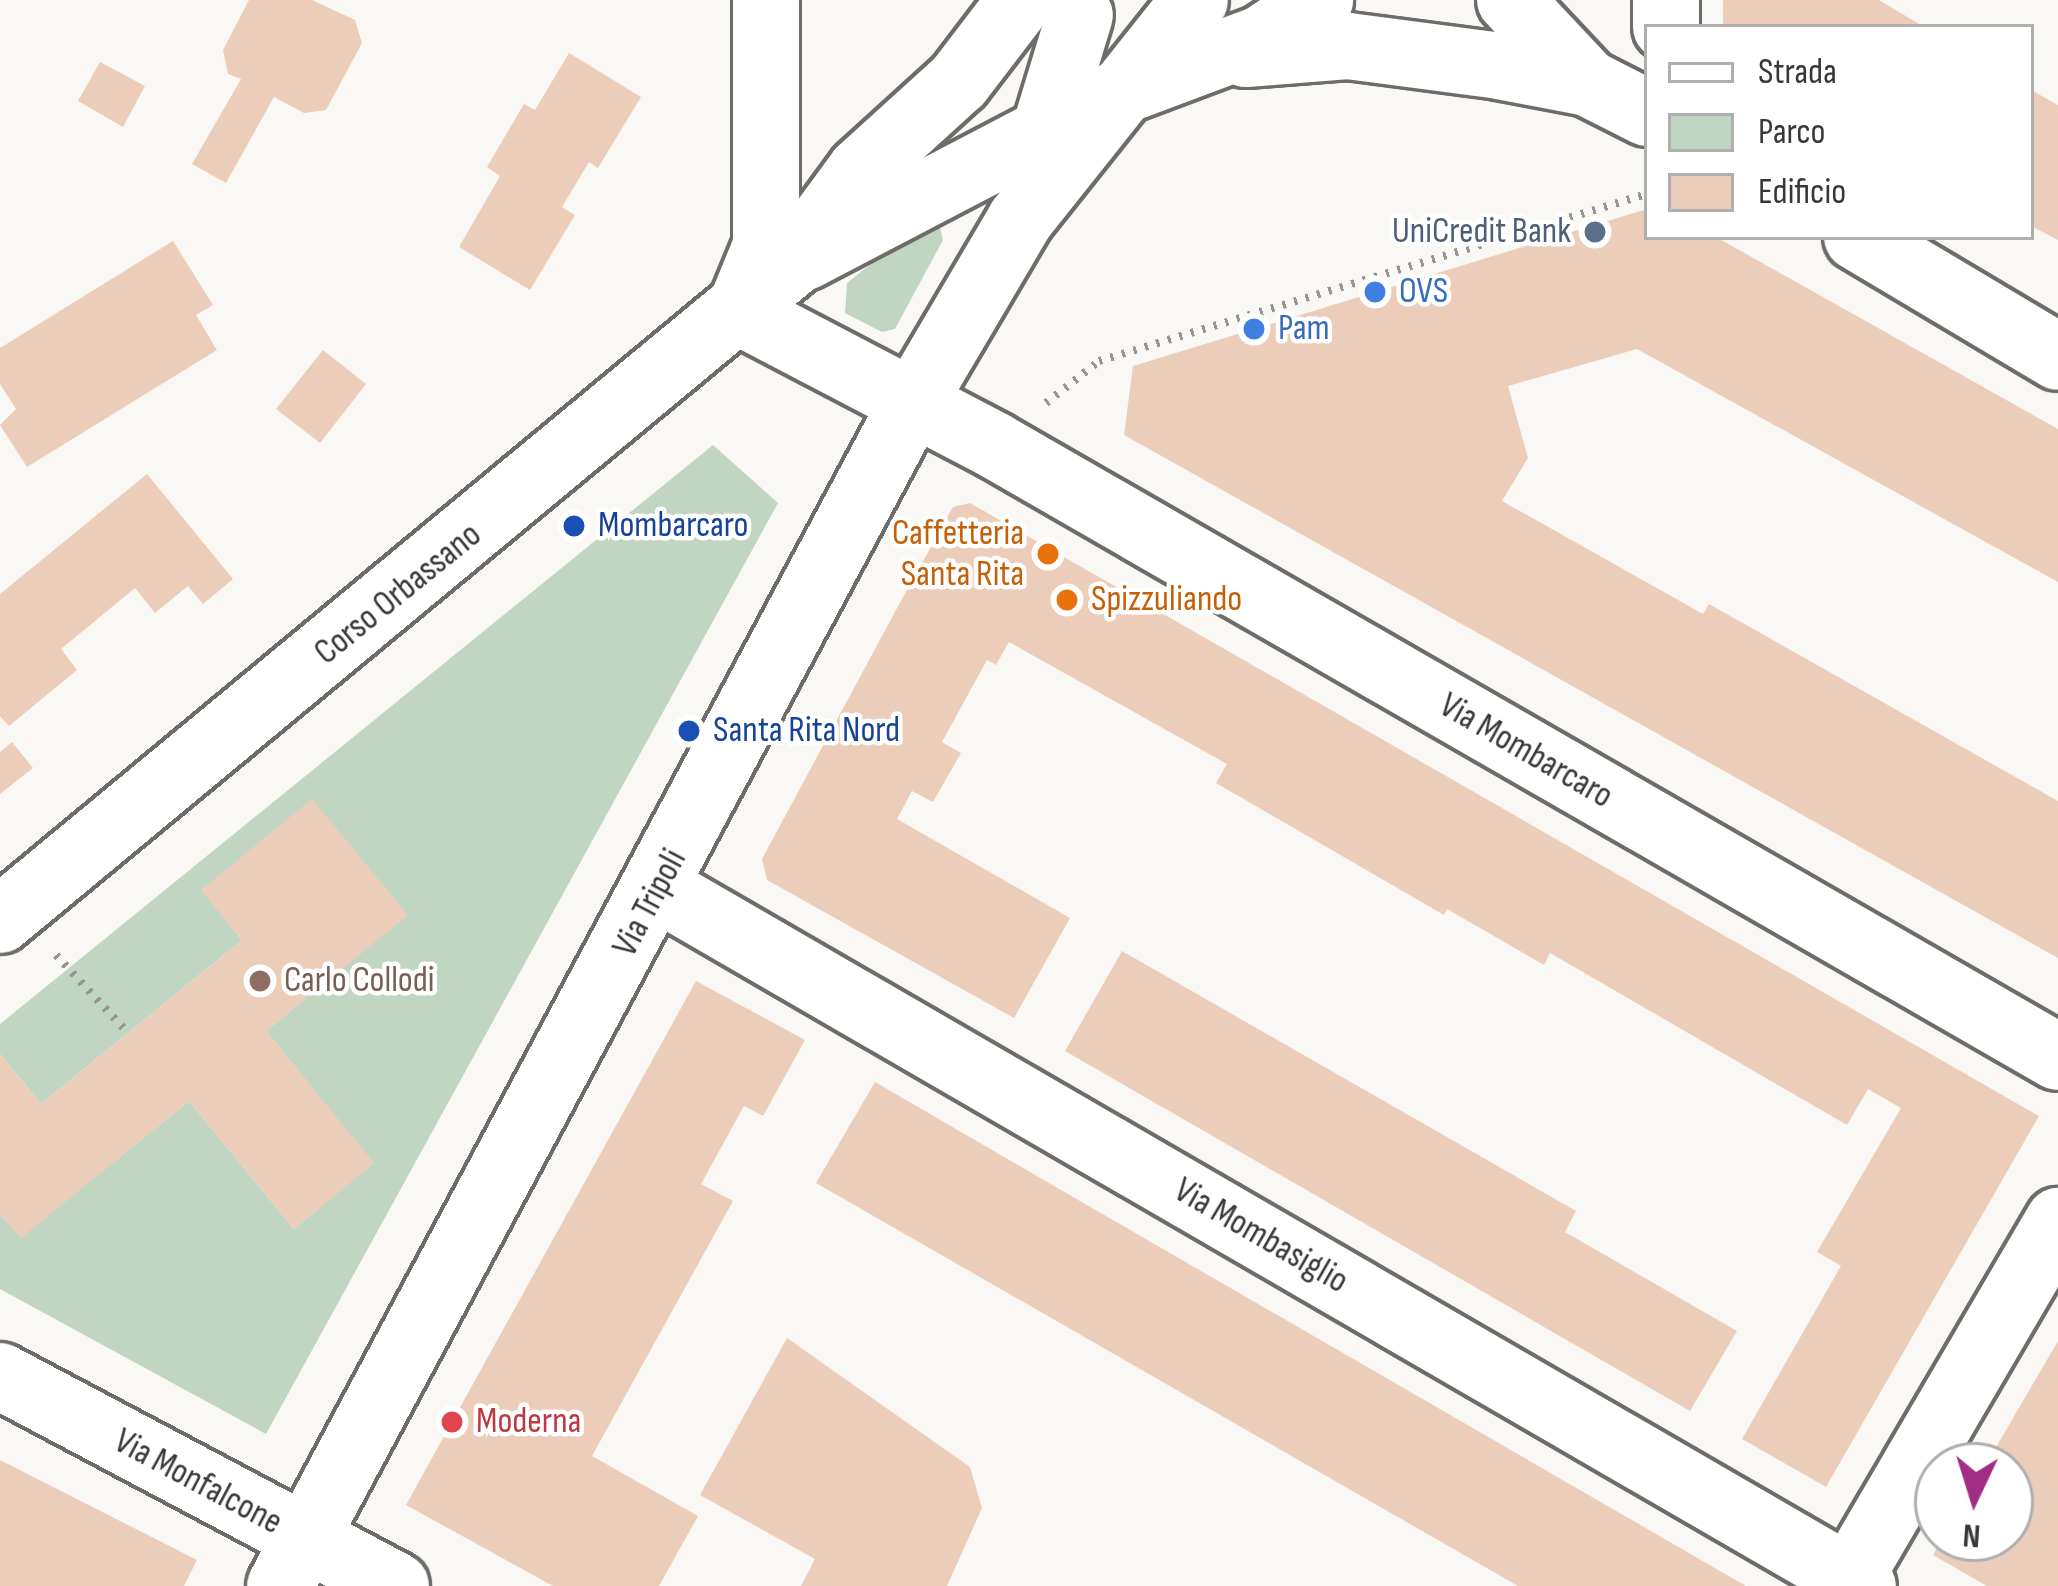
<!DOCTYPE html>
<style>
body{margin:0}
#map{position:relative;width:2058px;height:1586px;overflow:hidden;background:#faf8f4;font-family:"Sofia Sans Condensed",sans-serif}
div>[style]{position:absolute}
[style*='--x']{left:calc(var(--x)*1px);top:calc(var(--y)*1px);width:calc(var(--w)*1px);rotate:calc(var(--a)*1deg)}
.green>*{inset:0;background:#c1d6c2}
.building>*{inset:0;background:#eccdba}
.path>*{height:8px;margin-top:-4px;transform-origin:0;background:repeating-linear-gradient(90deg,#979593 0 3px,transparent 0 12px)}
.roads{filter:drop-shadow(3px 0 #6e6c69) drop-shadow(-3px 0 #6e6c69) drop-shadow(0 3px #6e6c69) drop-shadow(0 -3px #6e6c69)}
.minor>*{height:66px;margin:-33px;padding:0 33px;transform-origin:33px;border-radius:33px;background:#fff}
.dots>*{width:33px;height:33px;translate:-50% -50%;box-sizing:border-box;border:6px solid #fff;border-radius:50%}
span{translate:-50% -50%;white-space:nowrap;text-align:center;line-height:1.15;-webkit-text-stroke:9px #fff;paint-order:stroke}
.service-label{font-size:36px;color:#4e5e75}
.right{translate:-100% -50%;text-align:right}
.shop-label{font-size:36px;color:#366cbe}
.left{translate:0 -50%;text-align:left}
.transit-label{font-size:36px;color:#164399}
.food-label{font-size:36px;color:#c56008}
.street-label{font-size:36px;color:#393837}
.education-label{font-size:36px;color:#785e54}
.health-label{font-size:36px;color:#be3a42}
.legend{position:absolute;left:1644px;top:24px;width:390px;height:216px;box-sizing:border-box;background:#fff;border:3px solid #b0afaf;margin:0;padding:15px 21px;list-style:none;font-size:36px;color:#393837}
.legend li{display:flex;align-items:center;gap:24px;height:60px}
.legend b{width:60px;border:3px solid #b0afaf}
.north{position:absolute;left:1914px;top:1442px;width:120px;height:120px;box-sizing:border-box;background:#fff;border:3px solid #b0afaf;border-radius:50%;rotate:184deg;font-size:33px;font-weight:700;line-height:48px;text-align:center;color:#393837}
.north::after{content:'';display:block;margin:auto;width:42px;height:54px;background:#a22d86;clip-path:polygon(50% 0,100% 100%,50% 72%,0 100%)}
</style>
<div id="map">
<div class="green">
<div style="clip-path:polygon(921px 224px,939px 224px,943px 240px,895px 329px,882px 332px,845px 313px,847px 283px)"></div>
<div style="clip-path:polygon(713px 445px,778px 503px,266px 1434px,0 1289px,0 1214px,21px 1237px,189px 1101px,294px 1229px,373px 1163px,266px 1031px,407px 915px,202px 890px,242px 940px,41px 1104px,0 1054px,0 1024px)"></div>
</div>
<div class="building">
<div style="clip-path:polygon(249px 0,312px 0,355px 20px,362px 43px,326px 110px,304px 113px,274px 97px,226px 183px,192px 164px,241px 79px,228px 74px,223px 50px)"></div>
<div style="clip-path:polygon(1723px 0,1879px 0,1924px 27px,1723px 27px)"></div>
<div style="clip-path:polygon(569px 53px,641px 97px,598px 168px,589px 162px,562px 207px,575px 215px,530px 290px,459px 247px,500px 176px,487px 167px,524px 104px,535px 110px)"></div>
<div style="clip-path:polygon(100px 62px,145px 86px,123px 127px,78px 101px)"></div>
<div style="clip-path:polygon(2031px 90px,2058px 105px,2058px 240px,2031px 226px)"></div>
<div style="clip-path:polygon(1647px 209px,1647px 237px,1716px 237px,2058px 429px,2058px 582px,1637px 349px,1508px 386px,1528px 458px,1502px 501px,1703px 614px,1709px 604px,2058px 801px,2058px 958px,1124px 435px,1133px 366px)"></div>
<div style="clip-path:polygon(173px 241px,213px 305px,196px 315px,217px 350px,27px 467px,0 425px,16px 409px,0 384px,0 348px)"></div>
<div style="clip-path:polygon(323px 350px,366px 384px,320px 443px,276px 409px)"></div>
<div style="clip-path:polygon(147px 474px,233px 579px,203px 604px,188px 586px,155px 613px,135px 588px,61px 649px,77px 670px,9px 726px,0 716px,0 594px)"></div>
<div style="clip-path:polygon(970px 503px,2039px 1116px,1826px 1487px,1742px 1439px,1841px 1266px,1817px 1252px,1901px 1108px,1868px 1089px,1847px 1125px,1550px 953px,1544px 965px,1447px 909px,1444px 915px,1216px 783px,1227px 764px,1009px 642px,996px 665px,987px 660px,942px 742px,961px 753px,933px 802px,912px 791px,897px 819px,1070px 918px,1014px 1018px,767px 880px,762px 859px,896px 610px,953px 507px)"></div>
<div style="clip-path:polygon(12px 742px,33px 768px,0 794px,0 752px)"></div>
<div style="clip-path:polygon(312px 799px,408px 915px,266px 1031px,374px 1163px,294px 1229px,189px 1101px,21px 1238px,0 1214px,0 1054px,41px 1104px,242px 940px,201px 890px)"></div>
<div style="clip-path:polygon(1122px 951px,1576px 1211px,1565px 1232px,1737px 1331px,1690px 1411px,1065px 1051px)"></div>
<div style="clip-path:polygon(696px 981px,805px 1040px,763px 1116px,744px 1106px,701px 1184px,733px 1201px,592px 1456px,698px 1516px,659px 1586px,553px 1586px,406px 1505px)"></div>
<div style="clip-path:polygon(875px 1082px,1061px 1190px,1746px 1586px,1518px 1586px,816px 1183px)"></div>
<div style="clip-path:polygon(787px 1338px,970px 1467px,982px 1508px,947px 1586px,801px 1586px,815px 1559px,700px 1495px)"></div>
<div style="clip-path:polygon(2058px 1341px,2058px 1586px,1987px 1586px,1933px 1555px,1943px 1538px,2010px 1538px,2010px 1466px,1985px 1466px)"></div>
<div style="clip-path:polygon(0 1460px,197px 1560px,184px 1586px,0 1586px)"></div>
</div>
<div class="path">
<div style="--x:1046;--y:403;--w:68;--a:-38.4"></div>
<div style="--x:1099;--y:361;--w:573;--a:-16.95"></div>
<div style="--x:56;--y:955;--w:106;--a:47.3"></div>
</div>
<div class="roads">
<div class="minor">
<div style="--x:1510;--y:0;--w:114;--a:46.8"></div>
<div style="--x:1666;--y:0;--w:27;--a:90"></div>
<div style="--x:1246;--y:54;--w:102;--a:-4.5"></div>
<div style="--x:1348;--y:46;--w:152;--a:7.5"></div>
<div style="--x:1499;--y:66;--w:91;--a:10.8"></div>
<div style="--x:1588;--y:83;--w:66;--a:27"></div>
<div style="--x:1038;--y:153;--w:144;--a:-73.1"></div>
<div style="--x:1857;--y:237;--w:234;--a:30.8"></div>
<div style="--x:805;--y:257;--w:363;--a:-27.6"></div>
<div style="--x:1127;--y:89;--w:143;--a:-20.5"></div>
<div style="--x:1261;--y:39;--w:71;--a:-33.5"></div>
<div style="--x:743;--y:302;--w:61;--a:-67.7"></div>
<div style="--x:766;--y:246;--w:246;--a:-90"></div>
<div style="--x:738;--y:311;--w:289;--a:27.6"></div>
<div style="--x:994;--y:445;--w:1227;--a:29.91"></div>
<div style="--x:659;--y:889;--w:1391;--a:30.07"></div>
<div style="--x:0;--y:920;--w:1027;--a:-39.63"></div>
<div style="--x:791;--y:265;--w:117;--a:-53.7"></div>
<div style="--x:860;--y:171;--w:134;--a:-42.3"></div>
<div style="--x:959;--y:81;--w:102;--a:-52.6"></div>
<div style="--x:0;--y:1376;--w:448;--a:27.9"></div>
<div style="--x:280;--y:1586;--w:1343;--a:-61.87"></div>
<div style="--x:913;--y:402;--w:211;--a:-59.5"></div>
<div style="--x:1020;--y:220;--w:281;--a:-51.5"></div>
<div style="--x:1845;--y:1586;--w:423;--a:-59.7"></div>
</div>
</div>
<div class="dots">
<div style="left:1595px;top:232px;background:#5c6f8a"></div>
<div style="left:1375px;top:292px;background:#3f7fe0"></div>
<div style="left:1254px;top:329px;background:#3f7fe0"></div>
<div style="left:574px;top:526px;background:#1a4fb4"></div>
<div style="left:1048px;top:554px;background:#e8710a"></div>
<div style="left:1067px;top:600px;background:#e8710a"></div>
<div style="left:689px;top:731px;background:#1a4fb4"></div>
<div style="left:260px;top:981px;background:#8d6e63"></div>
<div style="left:452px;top:1422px;background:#e0444e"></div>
</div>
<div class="service-label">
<span class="right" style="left:1571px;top:232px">UniCredit Bank</span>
</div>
<div class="shop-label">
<span class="left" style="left:1399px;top:292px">OVS</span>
<span class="left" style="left:1278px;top:329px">Pam</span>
</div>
<div class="transit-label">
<span class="left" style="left:598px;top:526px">Mombarcaro</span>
<span class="left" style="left:713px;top:731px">Santa Rita Nord</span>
</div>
<div class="food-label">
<span class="right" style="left:1024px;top:554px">Caffetteria<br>Santa Rita</span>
<span class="left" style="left:1091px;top:600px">Spizzuliando</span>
</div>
<div class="street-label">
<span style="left:398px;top:594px;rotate:-39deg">Corso Orbassano</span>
<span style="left:1526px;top:751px;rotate:30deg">Via Mombarcaro</span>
<span style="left:650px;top:903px;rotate:-62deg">Via Tripoli</span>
<span style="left:1261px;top:1236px;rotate:30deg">Via Mombasiglio</span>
<span style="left:198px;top:1482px;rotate:28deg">Via Monfalcone</span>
</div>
<div class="education-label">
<span class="left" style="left:284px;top:981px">Carlo Collodi</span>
</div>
<div class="health-label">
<span class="left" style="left:476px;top:1422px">Moderna</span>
</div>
<ul class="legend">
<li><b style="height:15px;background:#fff"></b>Strada</li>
<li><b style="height:33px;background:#c1d6c2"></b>Parco</li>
<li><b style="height:33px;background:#eccdba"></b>Edificio</li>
</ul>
<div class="north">N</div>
</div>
